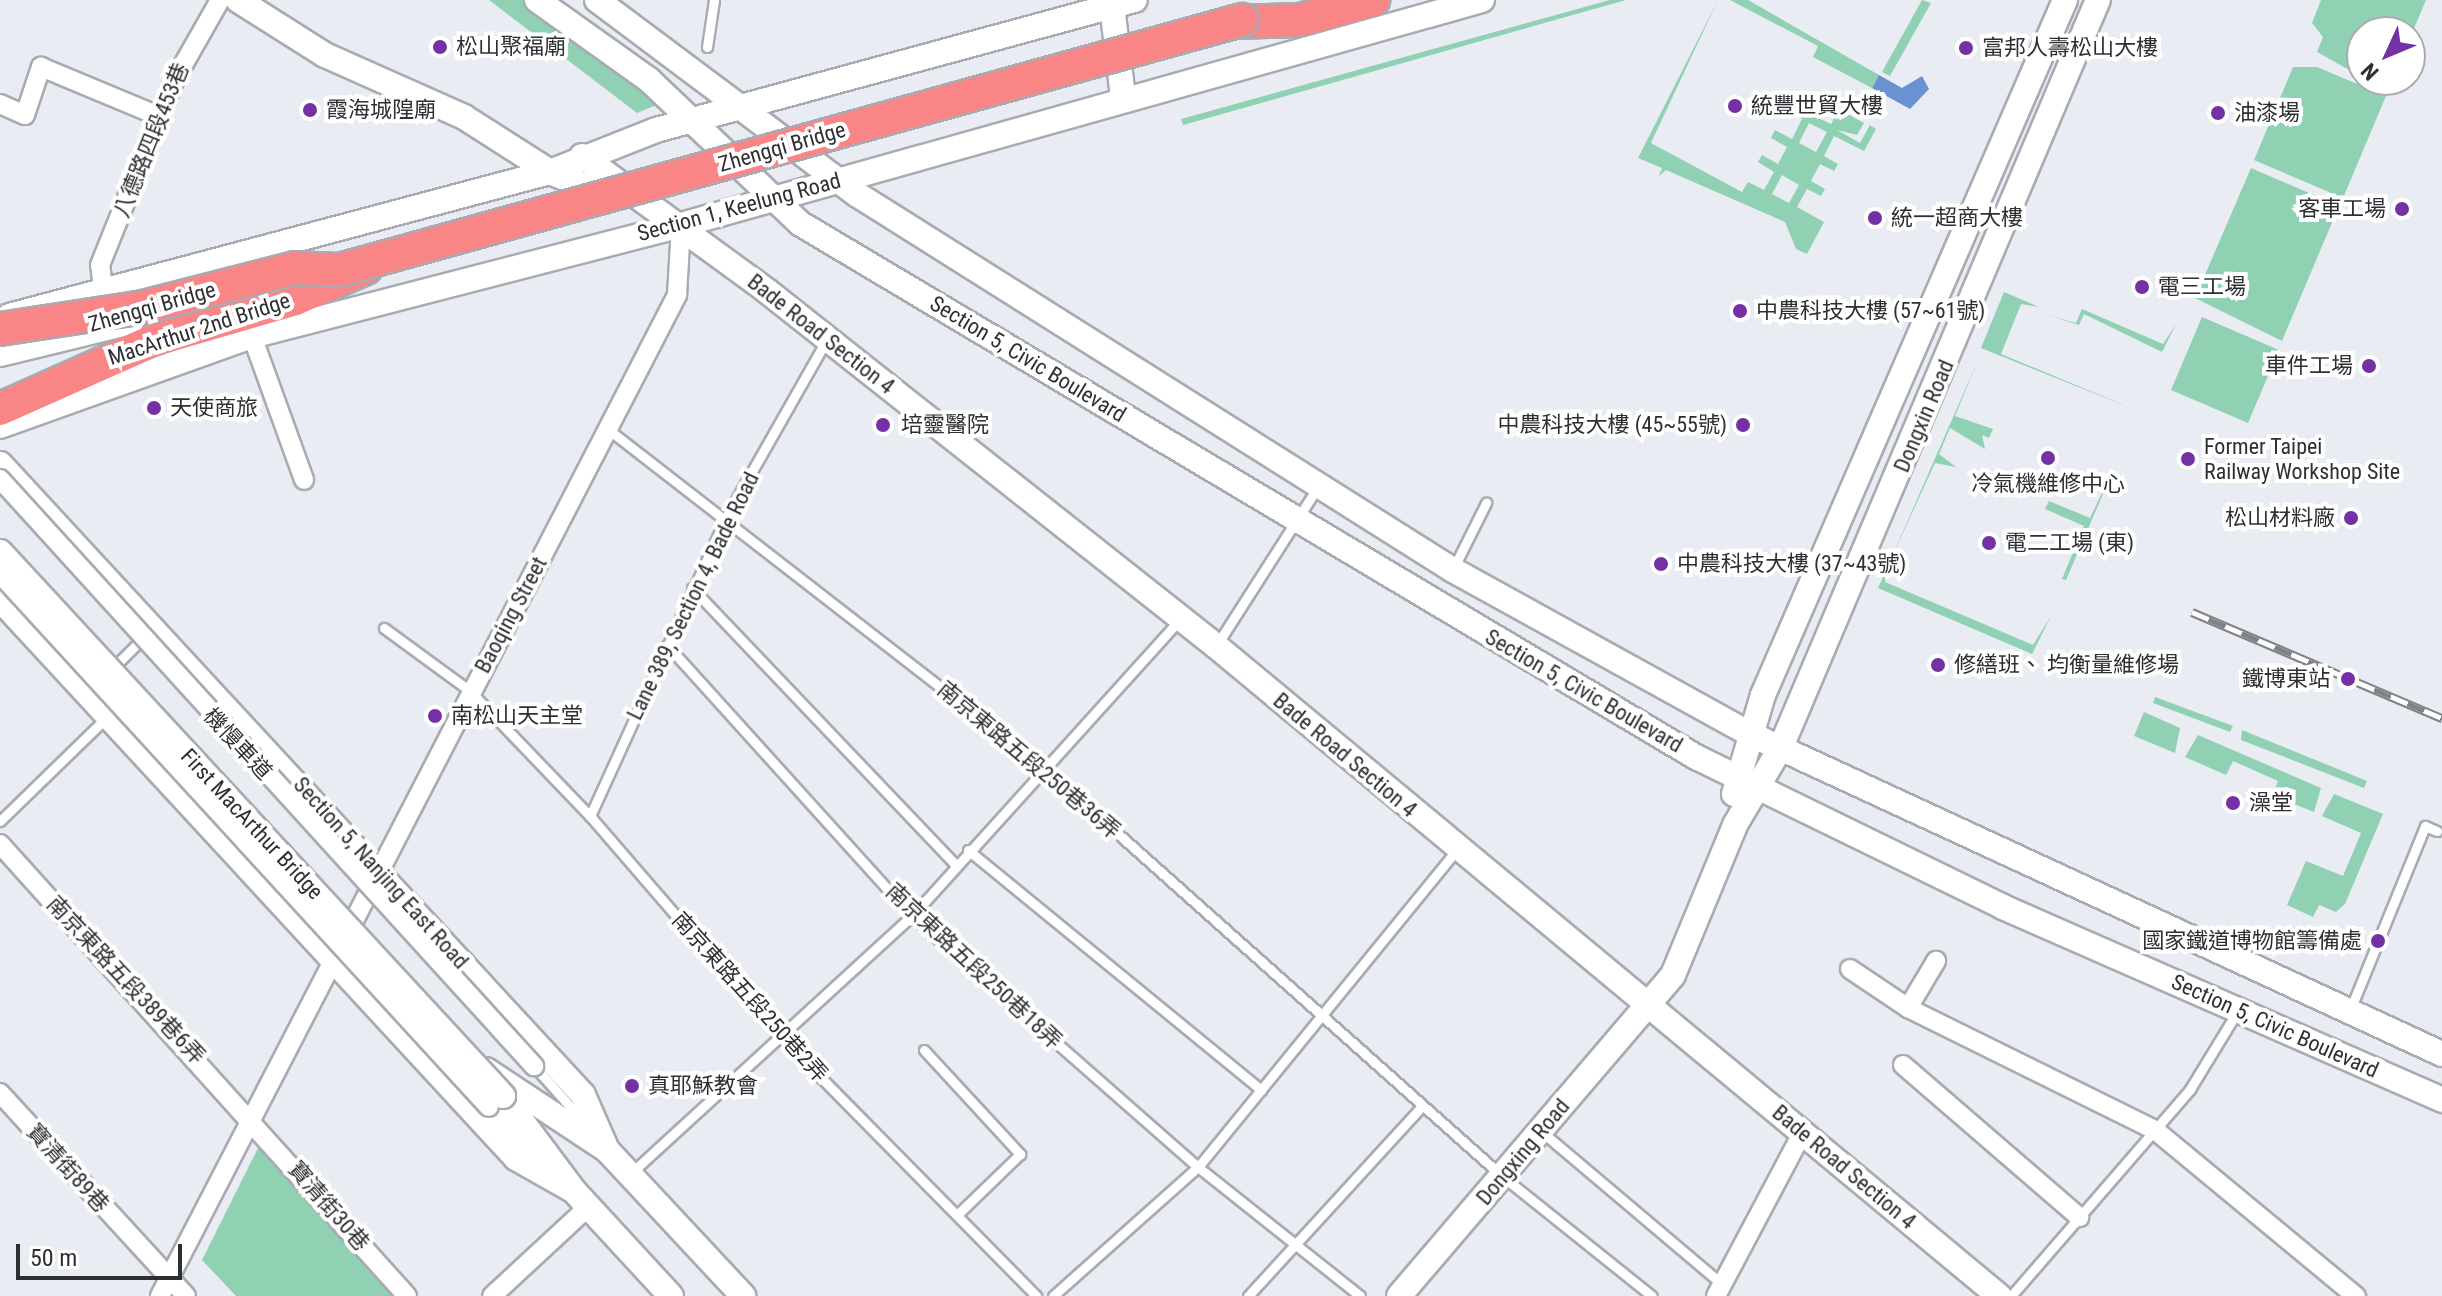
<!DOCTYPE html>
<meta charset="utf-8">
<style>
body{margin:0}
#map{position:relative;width:2442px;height:1296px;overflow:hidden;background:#e9ecf3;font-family:"Roboto Condensed","Noto Sans TC",sans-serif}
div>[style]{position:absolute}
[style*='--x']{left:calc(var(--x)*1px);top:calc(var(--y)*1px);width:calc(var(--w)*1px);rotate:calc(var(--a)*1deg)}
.green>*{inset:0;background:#8fd1b2}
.water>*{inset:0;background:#6992d2}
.roads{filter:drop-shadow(2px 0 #a8abb1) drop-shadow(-2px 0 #a8abb1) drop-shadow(0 2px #a8abb1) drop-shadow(0 -2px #a8abb1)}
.lane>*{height:9px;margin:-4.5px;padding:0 4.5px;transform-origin:4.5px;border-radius:4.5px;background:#fff}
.street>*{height:18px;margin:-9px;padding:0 9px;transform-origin:9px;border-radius:9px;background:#fff}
.secondary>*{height:24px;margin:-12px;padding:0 12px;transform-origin:12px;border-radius:12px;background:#fff}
.highway>*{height:32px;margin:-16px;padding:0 16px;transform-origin:16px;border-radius:16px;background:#f98587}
.rail>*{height:9px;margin-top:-4.5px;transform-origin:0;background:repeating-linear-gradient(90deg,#fff 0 18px,#818287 0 36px);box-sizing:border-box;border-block:2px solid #818287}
.bridges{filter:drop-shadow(2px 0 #a8abb1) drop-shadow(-2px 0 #a8abb1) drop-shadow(0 2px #a8abb1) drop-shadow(0 -2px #a8abb1)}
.street-bridge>*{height:18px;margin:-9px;padding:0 9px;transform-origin:9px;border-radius:9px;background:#fff}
.secondary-bridge>*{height:24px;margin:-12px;padding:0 12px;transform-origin:12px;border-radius:12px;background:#fff}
.highway-bridge>*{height:32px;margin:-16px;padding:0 16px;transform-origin:16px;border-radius:16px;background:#f98587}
.dots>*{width:22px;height:22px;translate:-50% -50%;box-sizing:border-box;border:4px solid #fff;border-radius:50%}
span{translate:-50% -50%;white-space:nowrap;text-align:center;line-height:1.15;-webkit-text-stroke:8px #fff;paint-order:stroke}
.poi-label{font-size:22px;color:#2e2f32}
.left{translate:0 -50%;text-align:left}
.right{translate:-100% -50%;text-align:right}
.street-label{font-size:22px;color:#2e2f32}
.north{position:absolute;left:2346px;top:16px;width:80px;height:80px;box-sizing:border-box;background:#fff;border:2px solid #abacad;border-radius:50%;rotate:226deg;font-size:22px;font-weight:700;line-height:32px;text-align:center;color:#2e2f32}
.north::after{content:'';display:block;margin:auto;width:28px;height:36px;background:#7331a5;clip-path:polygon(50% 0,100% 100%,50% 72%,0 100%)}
.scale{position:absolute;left:16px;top:1244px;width:166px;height:36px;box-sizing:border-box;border:4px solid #2e2f32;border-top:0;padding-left:10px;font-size:24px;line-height:28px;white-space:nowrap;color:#2e2f32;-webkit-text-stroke:6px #fff;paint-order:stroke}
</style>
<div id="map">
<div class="green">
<div style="clip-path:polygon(489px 0,525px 0,666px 101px,637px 113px)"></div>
<div style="clip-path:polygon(1610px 0,1626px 0,1183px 125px,1181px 119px)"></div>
<div style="clip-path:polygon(evenodd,1718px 0,1651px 143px,1742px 192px,1748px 182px,1764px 190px,1774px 172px,1758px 162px,1762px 155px,1778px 164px,1787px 147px,1771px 138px,1775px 130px,1792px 139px,1802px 119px,1785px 110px,1790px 103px,1806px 111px,1814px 96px,1821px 100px,1814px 116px,1831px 124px,1839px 109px,1864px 123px,1857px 135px,1837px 130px,1860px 143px,1870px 125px,1876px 129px,1864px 151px,1834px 136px,1824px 156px,1838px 164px,1834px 171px,1820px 164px,1811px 181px,1825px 189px,1821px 196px,1807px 189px,1797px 207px,1824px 222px,1807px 254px,1796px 249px,1785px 222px,1666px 170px,1659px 176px,1662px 168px,1638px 158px,1718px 0,1809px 123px,1827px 132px,1816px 152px,1799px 143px,1809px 123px,1718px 0,1782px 175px,1799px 185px,1789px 203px,1772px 194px,1782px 175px)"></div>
<div style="clip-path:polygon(1730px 0,1748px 0,1879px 75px,1872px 88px,1813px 57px,1818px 46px)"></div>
<div style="clip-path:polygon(1922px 0,1931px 3px,1890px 76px,1882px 72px)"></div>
<div style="clip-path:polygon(2321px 0,2426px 0,2410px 38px,2410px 32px,2362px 32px,2362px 77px,2317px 52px,2323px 37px,2312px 23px)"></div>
<div style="clip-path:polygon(2293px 67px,2317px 67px,2386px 96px,2343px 198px,2254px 160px)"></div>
<div style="clip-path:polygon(2251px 168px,2339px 206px,2282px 341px,2195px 298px)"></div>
<div style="clip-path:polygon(2004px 292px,2039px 307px,2021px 304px,2001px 354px,2136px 410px,1981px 348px)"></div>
<div style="clip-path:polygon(2082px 309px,2163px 344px,2176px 324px,2162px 352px,2084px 314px,2079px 325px,2047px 315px,2076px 323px)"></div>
<div style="clip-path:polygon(2202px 317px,2279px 350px,2248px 423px,2171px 390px)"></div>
<div style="clip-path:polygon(1979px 358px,1955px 416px,1993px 429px,1989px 438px,1982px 435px,1985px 449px,1950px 428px,1939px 454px,1956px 467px,1935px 463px,1890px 561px)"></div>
<div style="clip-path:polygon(2115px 466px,2066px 580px,2062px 579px,2084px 526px,2045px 509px,2049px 501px,2090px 518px)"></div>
<div style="clip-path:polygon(1885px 573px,1885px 582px,2033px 645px,2051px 616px,2032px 654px,1878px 588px)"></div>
<div style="clip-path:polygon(2155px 697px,2233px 726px,2230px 732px,2153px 703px)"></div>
<div style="clip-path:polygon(2144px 712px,2180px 728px,2175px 753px,2134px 736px)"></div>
<div style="clip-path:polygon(2242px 730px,2367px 781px,2364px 788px,2241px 740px)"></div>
<div style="clip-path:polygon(2198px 735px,2321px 788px,2314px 812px,2272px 795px,2278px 781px,2233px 761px,2226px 775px,2185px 757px)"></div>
<div style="clip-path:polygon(2334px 794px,2383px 814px,2345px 904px,2336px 912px,2319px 905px,2313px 917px,2287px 905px,2306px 861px,2343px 876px,2361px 833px,2322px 816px)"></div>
<div style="clip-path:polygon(261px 1142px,403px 1296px,236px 1296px,202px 1260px)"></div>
</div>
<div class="water">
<div style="clip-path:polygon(1879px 75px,1902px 88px,1922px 76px,1929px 89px,1910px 109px,1872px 88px)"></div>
</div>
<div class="roads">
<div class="lane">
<div style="--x:707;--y:47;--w:48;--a:-81.5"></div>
<div style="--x:609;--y:430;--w:548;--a:37.81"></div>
<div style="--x:1042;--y:766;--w:616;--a:41.71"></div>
<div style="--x:1502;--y:1176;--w:192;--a:38.7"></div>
<div style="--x:1454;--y:567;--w:72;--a:-63.4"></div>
<div style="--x:692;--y:588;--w:381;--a:46.4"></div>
<div style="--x:384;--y:628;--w:107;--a:36.2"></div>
<div style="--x:470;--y:691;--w:173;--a:46.2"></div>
<div style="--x:590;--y:816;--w:291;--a:49.2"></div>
<div style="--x:780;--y:1036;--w:365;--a:45.4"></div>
<div style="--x:1218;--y:643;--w:184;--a:-57.4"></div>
<div style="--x:667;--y:645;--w:365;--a:47.9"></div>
<div style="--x:912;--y:916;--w:381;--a:41.3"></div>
<div style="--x:1198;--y:1167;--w:207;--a:38.5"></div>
<div style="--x:110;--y:671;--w:49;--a:-45"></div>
<div style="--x:590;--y:816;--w:328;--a:-65.5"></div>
<div style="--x:726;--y:517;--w:205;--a:-60.4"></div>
<div style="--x:0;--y:821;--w:149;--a:-44.2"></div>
<div style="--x:968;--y:850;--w:379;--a:39.3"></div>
<div style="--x:2350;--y:1010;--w:199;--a:-67.8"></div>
<div style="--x:2425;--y:826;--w:13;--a:23"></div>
<div style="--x:924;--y:1050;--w:142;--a:47.3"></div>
<div style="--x:1020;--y:1154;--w:85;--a:136"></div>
<div style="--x:534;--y:1066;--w:76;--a:48.2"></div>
<div style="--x:489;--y:1107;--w:57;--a:46.4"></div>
<div style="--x:1542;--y:1132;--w:237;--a:40.2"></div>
<div style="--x:630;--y:1174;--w:382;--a:-42.5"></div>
<div style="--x:912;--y:916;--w:398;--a:-47.9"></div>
<div style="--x:1053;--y:1296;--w:194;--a:-41.7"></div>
<div style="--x:1198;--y:1167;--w:410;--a:-50.8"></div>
<div style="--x:1248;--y:1296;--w:258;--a:-47.5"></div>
<div style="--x:2011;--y:1296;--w:274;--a:-49.1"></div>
<div style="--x:2190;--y:1089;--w:90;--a:-58.6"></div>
</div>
<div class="street">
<div style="--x:0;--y:104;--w:27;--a:24"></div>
<div style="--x:25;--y:115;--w:51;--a:-71.6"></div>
<div style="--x:41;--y:67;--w:130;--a:22.6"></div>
<div style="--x:103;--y:288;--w:23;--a:-97"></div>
<div style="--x:100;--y:265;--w:198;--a:-68.1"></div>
<div style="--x:174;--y:81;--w:93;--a:-60.4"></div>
<div style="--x:252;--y:336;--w:153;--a:70.1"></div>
<div style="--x:0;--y:844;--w:608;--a:48"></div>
<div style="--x:1850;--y:969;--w:70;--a:33.9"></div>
<div style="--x:1908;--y:1008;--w:275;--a:26.3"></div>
<div style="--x:2155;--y:1130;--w:261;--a:39.6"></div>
<div style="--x:1908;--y:1008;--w:55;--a:-59.2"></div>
<div style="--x:1903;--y:1065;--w:233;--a:40.8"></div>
<div style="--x:0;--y:1093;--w:275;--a:47.5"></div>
<div style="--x:160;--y:1296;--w:1127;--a:-62.68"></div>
<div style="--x:677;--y:295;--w:70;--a:-86.7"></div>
<div style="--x:492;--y:1296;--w:131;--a:-42.8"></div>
<div style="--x:1716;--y:1296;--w:186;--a:-62.1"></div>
</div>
<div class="secondary">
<div style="--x:238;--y:0;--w:103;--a:32.3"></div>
<div style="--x:325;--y:55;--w:152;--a:24"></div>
<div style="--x:464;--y:117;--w:102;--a:32.6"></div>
<div style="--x:550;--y:172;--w:67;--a:22"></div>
<div style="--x:537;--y:0;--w:138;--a:35.5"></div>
<div style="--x:649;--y:80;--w:209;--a:43.5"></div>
<div style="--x:801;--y:224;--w:1042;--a:30.78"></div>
<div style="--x:1696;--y:757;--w:342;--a:26"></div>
<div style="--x:2003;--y:907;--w:480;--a:23.7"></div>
<div style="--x:597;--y:0;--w:326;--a:36.8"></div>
<div style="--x:858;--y:195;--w:703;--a:32.22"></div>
<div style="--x:1453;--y:570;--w:339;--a:28.9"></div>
<div style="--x:1750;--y:734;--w:762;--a:24.82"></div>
<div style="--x:1112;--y:6;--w:92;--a:83.1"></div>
<div style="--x:582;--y:156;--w:229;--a:36.1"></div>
<div style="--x:767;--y:291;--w:572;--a:38.33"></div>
<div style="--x:1216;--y:646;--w:1018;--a:39.7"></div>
<div style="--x:9;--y:316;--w:560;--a:-14.91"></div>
<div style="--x:550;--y:172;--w:114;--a:-21.6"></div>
<div style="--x:656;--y:130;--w:496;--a:-15.2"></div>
<div style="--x:0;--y:354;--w:135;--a:-13.7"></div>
<div style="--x:0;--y:426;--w:268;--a:-19.7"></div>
<div style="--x:252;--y:336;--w:443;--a:-14.5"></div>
<div style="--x:681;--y:225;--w:832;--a:-15.69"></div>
<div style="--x:0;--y:464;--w:859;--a:47.26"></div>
<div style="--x:583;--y:1095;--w:60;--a:66.4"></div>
<div style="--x:607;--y:1150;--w:200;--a:47"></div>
<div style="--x:0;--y:599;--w:761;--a:47.29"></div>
<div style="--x:516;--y:1158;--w:67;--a:29.6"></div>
<div style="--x:574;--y:1191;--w:143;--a:47.3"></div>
<div style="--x:1734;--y:794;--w:103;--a:-73.7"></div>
<div style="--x:1763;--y:695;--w:758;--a:-66.51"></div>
<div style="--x:486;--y:1070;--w:145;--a:33.5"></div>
<div style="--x:503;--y:1096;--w:114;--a:53.2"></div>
<div style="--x:1399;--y:1296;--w:422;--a:-49.5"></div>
<div style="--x:1673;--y:975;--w:162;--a:-67.5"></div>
<div style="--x:1735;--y:825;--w:91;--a:-59.5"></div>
<div style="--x:1781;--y:747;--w:811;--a:-67.01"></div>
</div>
<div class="highway">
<div style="--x:1234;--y:22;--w:66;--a:-1.7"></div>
<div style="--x:1300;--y:20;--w:76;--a:-15.3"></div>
<div style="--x:0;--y:409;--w:170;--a:-24"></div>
<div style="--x:155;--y:340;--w:146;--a:-16.3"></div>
<div style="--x:295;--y:299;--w:77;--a:-23.6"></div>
</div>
</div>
<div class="rail">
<div style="--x:2192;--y:612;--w:272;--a:23"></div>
</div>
<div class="bridges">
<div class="street-bridge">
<div style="--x:0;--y:479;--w:794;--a:47.71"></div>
<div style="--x:0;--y:574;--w:723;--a:47.47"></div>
</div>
<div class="secondary-bridge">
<div style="--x:0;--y:552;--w:741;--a:47.24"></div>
</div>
<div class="highway-bridge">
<div style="--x:0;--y:329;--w:145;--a:-8.7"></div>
<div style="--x:143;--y:307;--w:157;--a:-14.4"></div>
<div style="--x:295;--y:268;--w:44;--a:2.6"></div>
<div style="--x:339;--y:270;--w:937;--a:-15.48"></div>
</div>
</div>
<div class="dots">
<div style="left:440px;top:47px;background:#7331a5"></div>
<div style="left:1966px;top:48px;background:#7331a5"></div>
<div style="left:1735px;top:106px;background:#7331a5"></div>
<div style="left:310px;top:110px;background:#7331a5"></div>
<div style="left:2218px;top:113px;background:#7331a5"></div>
<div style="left:2402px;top:209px;background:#7331a5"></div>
<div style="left:1875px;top:218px;background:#7331a5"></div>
<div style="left:2142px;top:287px;background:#7331a5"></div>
<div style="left:1740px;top:311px;background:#7331a5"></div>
<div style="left:2369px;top:366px;background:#7331a5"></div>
<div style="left:154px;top:408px;background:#7331a5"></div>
<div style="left:883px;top:425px;background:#7331a5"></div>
<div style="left:1743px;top:425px;background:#7331a5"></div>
<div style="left:2048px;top:458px;background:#7331a5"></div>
<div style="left:2188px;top:459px;background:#7331a5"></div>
<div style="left:2351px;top:518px;background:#7331a5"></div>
<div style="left:1989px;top:543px;background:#7331a5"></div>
<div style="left:1661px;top:564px;background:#7331a5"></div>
<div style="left:1938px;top:665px;background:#7331a5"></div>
<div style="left:2348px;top:679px;background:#7331a5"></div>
<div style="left:435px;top:716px;background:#7331a5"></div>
<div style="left:2233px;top:803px;background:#7331a5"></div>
<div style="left:2378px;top:941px;background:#7331a5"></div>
<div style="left:632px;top:1086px;background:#7331a5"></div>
</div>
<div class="poi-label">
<span class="left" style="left:456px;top:47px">松山聚福廟</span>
<span class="left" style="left:1982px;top:48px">富邦人壽松山大樓</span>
<span class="left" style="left:1751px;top:106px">統豐世貿大樓</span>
<span class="left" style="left:326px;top:110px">霞海城隍廟</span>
<span class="left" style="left:2234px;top:113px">油漆場</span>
<span class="right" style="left:2386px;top:209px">客車工場</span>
<span class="left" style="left:1891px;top:218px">統一超商大樓</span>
<span class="left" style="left:2158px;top:287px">電三工場</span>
<span class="left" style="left:1756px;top:311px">中農科技大樓 (57~61號)</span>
<span class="right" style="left:2353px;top:366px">車件工場</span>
<span class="left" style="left:170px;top:408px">天使商旅</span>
<span class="left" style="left:901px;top:425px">培靈醫院</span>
<span class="right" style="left:1727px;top:425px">中農科技大樓 (45~55號)</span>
<span class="left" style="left:2204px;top:459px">Former Taipei<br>Railway Workshop Site</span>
<span style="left:2048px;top:484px">冷氣機維修中心</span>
<span class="right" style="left:2335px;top:518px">松山材料廠</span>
<span class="left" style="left:2005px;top:543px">電二工場 (東)</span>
<span class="left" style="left:1677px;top:564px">中農科技大樓 (37~43號)</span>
<span class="left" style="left:1954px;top:665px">修繕班、 均衡量維修場</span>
<span class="right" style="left:2330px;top:679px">鐵博東站</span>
<span class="left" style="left:451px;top:716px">南松山天主堂</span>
<span class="left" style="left:2249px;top:803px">澡堂</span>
<span class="right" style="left:2362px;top:941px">國家鐵道博物館籌備處</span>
<span class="left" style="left:648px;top:1086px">真耶穌教會</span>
</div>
<div class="street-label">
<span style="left:151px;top:140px;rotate:-68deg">八德路四段453巷</span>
<span style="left:782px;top:147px;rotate:-16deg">Zhengqi Bridge</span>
<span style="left:739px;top:207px;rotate:-15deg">Section 1, Keelung Road</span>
<span style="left:152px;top:307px;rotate:-16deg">Zhengqi Bridge</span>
<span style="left:199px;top:329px;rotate:-18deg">MacArthur 2nd Bridge</span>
<span style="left:821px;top:334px;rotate:38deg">Bade Road Section 4</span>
<span style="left:1028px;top:359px;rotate:31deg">Section 5, Civic Boulevard</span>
<span style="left:1924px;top:416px;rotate:-67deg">Dongxin Road</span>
<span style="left:693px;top:596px;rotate:-64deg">Lane 389, Section 4, Bade Road</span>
<span style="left:511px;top:615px;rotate:-62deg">Baoqing Street</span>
<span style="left:1584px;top:691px;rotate:30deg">Section 5, Civic Boulevard</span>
<span style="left:238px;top:744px;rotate:47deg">機慢車道</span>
<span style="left:1345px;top:755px;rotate:40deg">Bade Road Section 4</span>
<span style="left:1029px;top:760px;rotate:40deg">南京東路五段250巷36弄</span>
<span style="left:252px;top:824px;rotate:47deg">First MacArthur Bridge</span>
<span style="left:381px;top:873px;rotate:48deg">Section 5, Nanjing East Road</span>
<span style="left:974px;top:966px;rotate:43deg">南京東路五段250巷18弄</span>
<span style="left:126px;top:980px;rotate:47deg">南京東路五段389巷6弄</span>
<span style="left:750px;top:997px;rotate:48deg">南京東路五段250巷2弄</span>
<span style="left:2275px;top:1026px;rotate:24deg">Section 5, Civic Boulevard</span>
<span style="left:1523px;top:1152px;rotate:-50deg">Dongxing Road</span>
<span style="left:1844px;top:1167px;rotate:40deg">Bade Road Section 4</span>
<span style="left:68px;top:1168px;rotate:48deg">寶清街89巷</span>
<span style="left:329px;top:1206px;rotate:49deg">寶清街30巷</span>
</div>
<div class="north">N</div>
<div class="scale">50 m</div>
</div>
